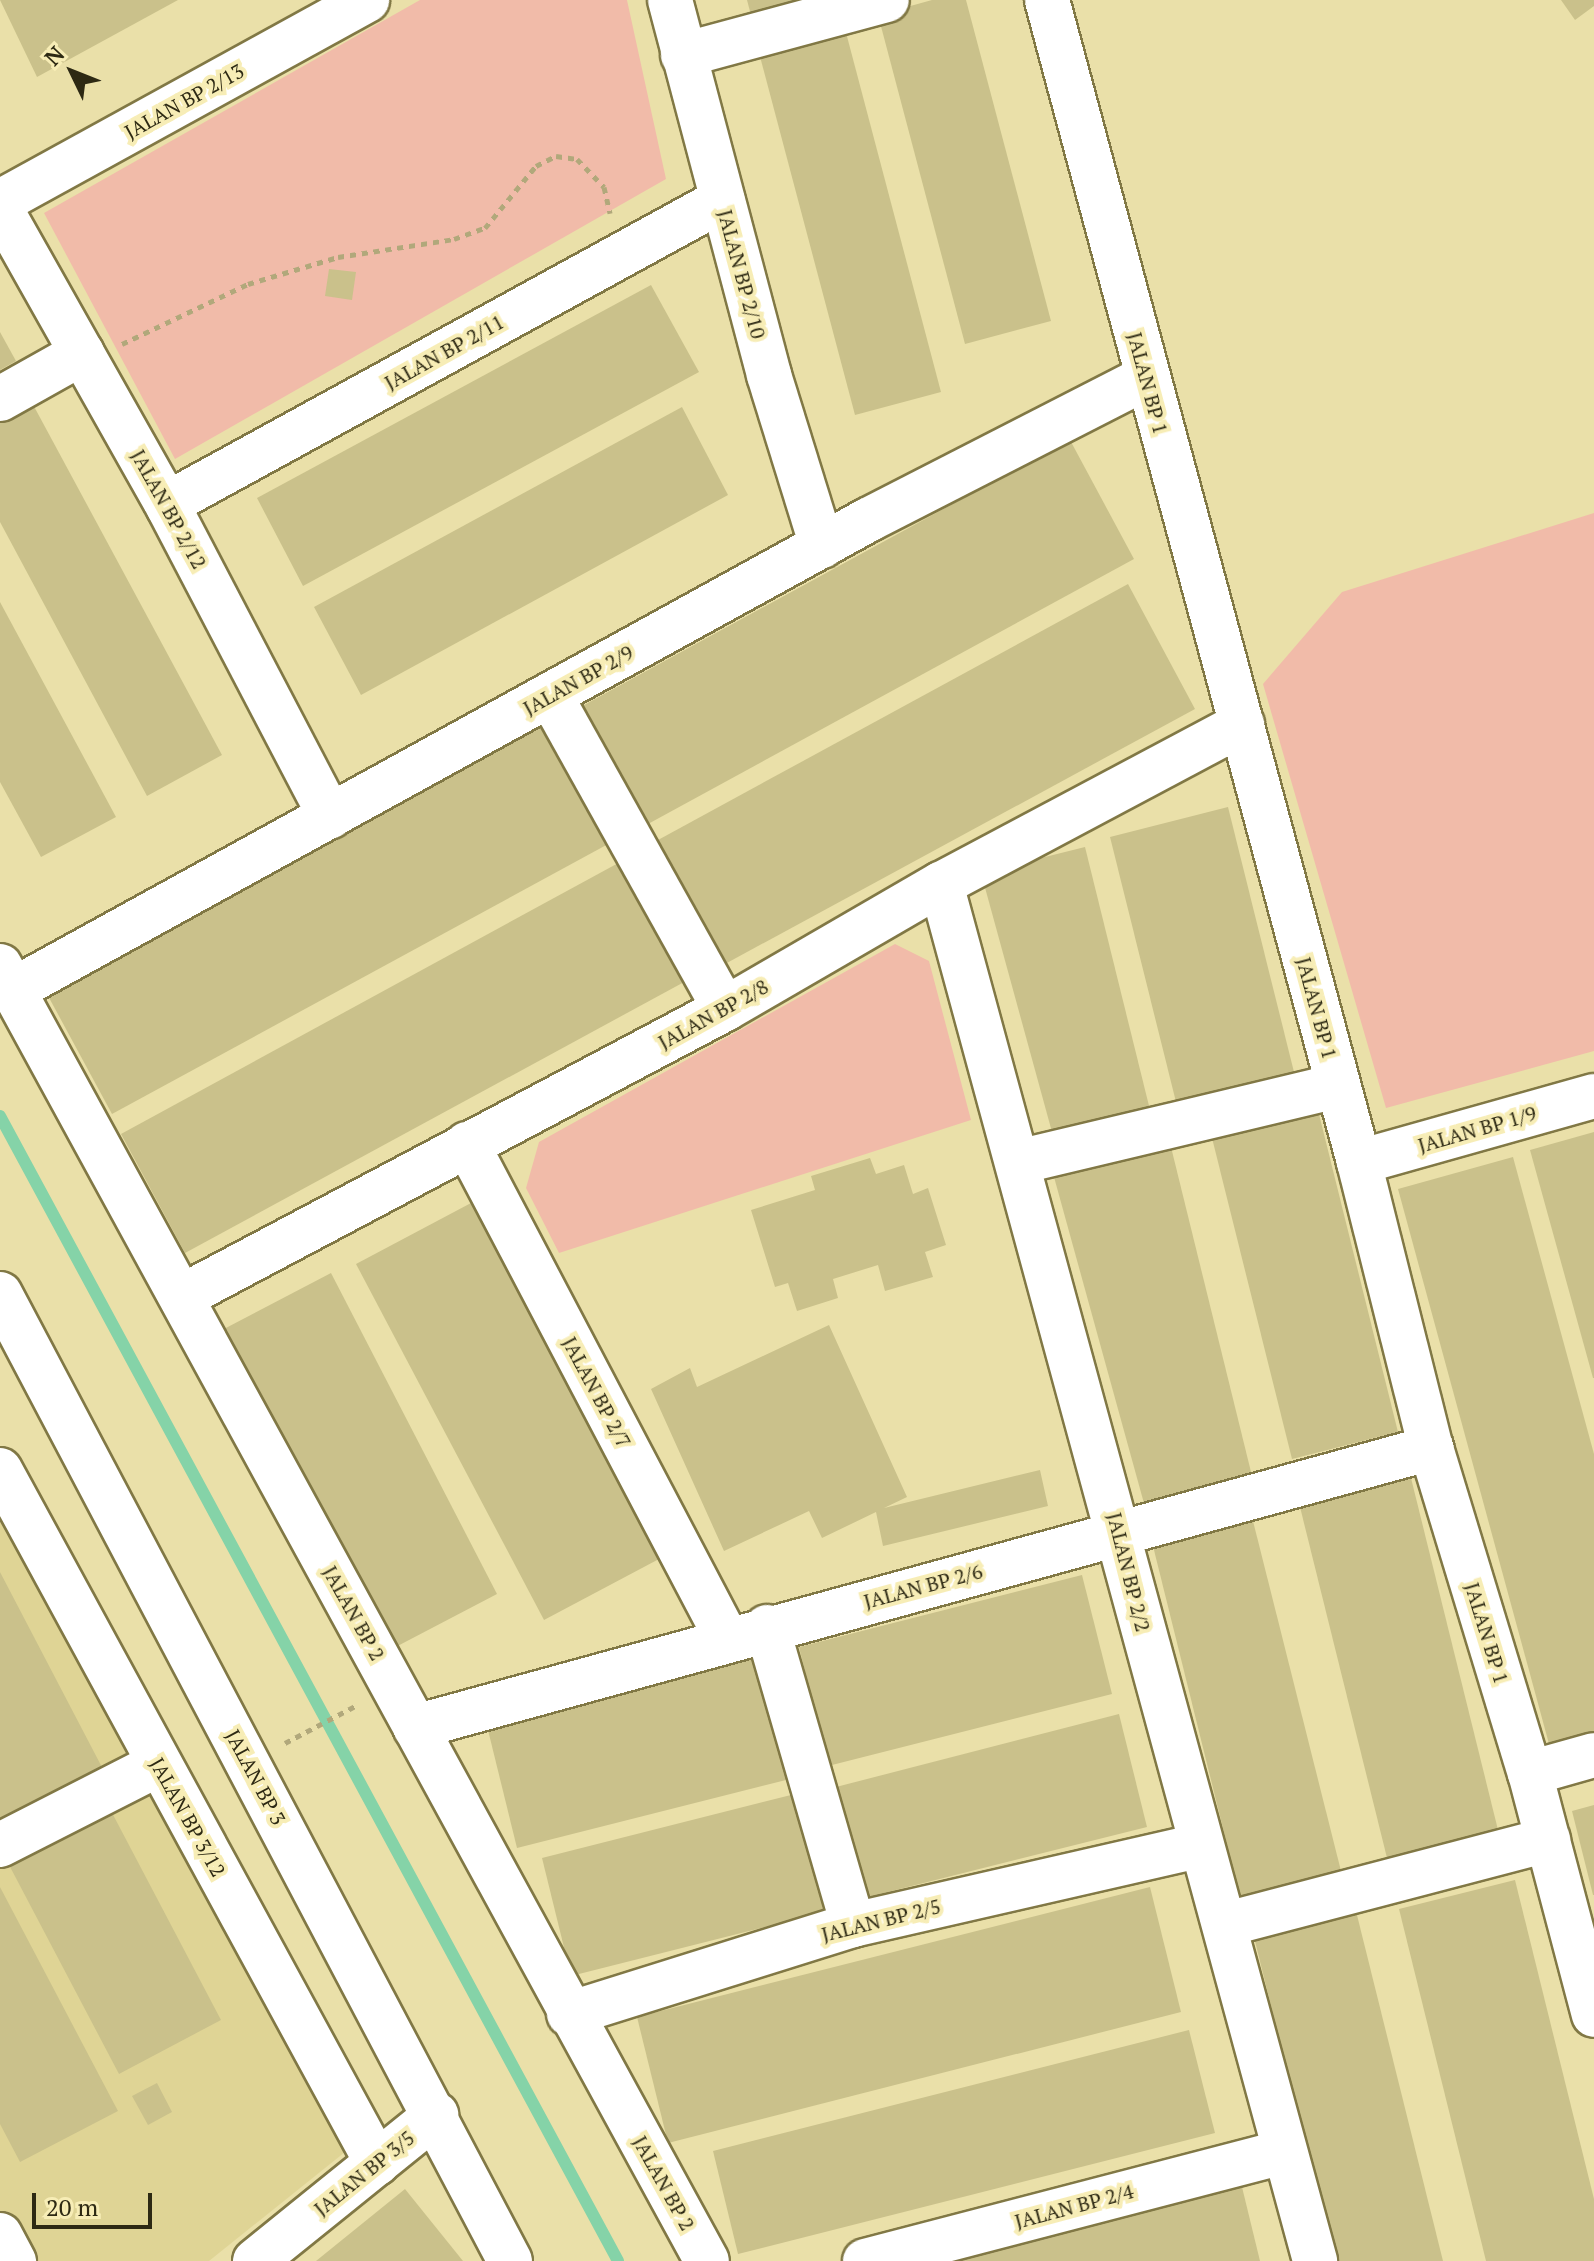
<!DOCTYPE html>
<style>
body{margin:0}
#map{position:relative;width:1594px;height:2261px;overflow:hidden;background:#eae0a9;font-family:"PT Serif",serif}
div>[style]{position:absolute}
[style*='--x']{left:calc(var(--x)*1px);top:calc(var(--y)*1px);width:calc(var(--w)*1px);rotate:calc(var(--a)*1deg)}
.built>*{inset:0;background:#dfd495}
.green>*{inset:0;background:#f1bba9}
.stream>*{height:12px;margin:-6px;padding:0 6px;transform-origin:6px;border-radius:6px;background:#85d3a8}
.building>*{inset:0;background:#cac18b}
.path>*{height:5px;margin-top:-2.5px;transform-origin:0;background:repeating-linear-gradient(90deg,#b1a87b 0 6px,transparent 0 12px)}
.roads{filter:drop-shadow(2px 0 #817845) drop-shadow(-2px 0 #817845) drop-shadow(0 2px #817845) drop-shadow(0 -2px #817845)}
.minor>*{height:44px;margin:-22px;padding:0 22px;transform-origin:22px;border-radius:22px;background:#fff}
span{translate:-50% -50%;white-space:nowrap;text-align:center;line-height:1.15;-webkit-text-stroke:8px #f7edb6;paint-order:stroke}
.street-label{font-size:20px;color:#2d2913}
.north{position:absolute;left:32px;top:32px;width:80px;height:80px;-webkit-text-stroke:6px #f7edb6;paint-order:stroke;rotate:313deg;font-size:22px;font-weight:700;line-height:32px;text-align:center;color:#2d2913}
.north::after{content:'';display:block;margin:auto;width:28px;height:36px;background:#2d2913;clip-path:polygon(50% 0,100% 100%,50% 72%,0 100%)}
.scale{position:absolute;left:32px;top:2193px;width:120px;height:36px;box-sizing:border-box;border:4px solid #2d2913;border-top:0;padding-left:10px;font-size:24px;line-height:28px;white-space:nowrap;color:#2d2913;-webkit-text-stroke:6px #f7edb6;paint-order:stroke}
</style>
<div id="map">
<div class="built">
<div style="clip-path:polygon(0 1492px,355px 2144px,209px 2261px,25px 2261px,0 2215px)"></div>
</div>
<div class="green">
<div style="clip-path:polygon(420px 0,627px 0,666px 179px,175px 459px,44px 213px)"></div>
<div style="clip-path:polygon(1594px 513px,1594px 1051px,1386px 1108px,1263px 684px,1342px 592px)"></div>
<div style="clip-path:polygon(895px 944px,929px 961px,971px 1120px,559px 1253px,526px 1188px,539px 1142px)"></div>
</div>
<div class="stream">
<div style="--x:0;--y:1116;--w:1301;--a:61.64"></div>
</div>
<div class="building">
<div style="clip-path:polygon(0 0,178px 0,37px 77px)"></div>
<div style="clip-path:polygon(747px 0,820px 0,752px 19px)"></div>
<div style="clip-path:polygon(932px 0,966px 0,1051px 321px,965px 344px,878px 15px)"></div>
<div style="clip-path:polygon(1561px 0,1594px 0,1594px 6px,1575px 20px)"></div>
<div style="clip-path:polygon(844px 25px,941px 392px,855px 415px,758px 49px)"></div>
<div style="clip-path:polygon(329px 269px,356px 272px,352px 300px,325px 296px)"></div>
<div style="clip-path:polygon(651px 285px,699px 372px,303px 586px,257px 498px)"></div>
<div style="clip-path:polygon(0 332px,16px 361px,0 370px)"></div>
<div style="clip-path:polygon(30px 399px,222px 755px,147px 796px,0 522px,0 415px)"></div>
<div style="clip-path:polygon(682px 407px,728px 495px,361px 695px,314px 607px)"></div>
<div style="clip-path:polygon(1070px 440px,1134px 559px,637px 830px,573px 711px)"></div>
<div style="clip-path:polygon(1128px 584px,1195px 709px,714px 970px,647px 846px)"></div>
<div style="clip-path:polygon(0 602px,116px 817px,41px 857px,0 782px)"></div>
<div style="clip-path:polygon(545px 722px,610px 843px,112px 1114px,47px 994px)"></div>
<div style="clip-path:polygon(1228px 807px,1294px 1072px,1176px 1102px,1110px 837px)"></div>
<div style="clip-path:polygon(1085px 847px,1152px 1118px,1055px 1143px,981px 873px)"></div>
<div style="clip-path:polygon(622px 861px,686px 981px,185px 1253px,121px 1134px)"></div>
<div style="clip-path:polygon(1316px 1102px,1398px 1432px,1292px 1459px,1210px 1130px)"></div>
<div style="clip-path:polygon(1594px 1132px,1594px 1378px,1593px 1378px,1530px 1150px)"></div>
<div style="clip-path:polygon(1171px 1147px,1253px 1480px,1145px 1507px,1054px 1177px)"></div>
<div style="clip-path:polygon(1513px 1157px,1594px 1454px,1594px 1731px,1549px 1744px,1398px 1189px)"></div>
<div style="clip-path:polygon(870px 1158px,876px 1174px,904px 1165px,913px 1194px,928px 1188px,946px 1245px,925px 1252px,933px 1277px,885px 1291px,878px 1265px,833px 1279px,838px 1298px,797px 1311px,788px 1283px,775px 1287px,751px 1210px,815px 1190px,811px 1176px)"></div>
<div style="clip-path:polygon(471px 1203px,659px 1559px,544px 1620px,356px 1264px)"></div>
<div style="clip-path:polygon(331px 1273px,497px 1594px,388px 1651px,222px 1330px)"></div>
<div style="clip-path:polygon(829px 1325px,907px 1497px,884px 1508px,1040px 1470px,1048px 1506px,883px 1546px,876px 1512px,822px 1538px,809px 1511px,724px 1551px,651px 1389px,690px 1368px,697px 1387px)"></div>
<div style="clip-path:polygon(1411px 1478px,1500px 1838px,1389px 1866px,1300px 1507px)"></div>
<div style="clip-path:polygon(1251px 1513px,1343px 1879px,1242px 1905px,1151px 1538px)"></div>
<div style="clip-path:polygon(0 1572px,105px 1773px,0 1829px)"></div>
<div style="clip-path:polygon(1082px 1575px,1112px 1694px,828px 1766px,799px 1647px)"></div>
<div style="clip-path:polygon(759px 1656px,790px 1779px,517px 1848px,487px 1726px)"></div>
<div style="clip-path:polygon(1119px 1714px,1147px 1827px,864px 1898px,836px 1787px)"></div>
<div style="clip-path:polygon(795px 1794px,824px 1912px,571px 1976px,542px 1858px)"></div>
<div style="clip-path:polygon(1594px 1805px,1594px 1895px,1593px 1895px,1572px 1811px)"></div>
<div style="clip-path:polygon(110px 1809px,221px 2020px,119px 2074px,8px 1863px)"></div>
<div style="clip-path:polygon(1515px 1880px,1594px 2199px,1594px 2261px,1486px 2261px,1399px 1909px)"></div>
<div style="clip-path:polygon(0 1887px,118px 2111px,20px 2162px,0 2124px)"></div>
<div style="clip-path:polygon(1150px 1887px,1181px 2012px,668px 2143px,637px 2017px)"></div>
<div style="clip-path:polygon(1355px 1907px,1443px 2261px,1334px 2261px,1253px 1933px)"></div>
<div style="clip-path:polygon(1189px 2030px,1215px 2133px,738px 2254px,713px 2151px)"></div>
<div style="clip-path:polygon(157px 2083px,172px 2112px,148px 2125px,132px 2096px)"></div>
<div style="clip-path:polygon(1242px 2187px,1260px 2261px,954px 2261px,954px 2260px)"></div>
<div style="clip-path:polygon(405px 2189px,463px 2261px,316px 2261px)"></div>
</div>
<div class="path">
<div style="--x:122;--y:344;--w:140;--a:-25.5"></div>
<div style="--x:248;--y:284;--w:94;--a:-16.7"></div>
<div style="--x:338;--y:257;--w:117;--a:-8.8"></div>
<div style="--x:454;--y:239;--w:33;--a:-20"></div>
<div style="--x:485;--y:228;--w:80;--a:-50.6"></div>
<div style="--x:536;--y:166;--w:22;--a:-27"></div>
<div style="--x:556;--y:156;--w:21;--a:8"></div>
<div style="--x:577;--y:159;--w:39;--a:46"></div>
<div style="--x:604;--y:187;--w:27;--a:77"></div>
<div style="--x:285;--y:1743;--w:81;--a:-27.8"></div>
</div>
<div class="roads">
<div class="minor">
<div style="--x:670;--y:0;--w:388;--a:75.2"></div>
<div style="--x:769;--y:375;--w:179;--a:72.8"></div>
<div style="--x:1047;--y:0;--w:1203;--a:74.97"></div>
<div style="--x:1359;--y:1162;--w:295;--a:75.9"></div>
<div style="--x:1431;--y:1448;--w:340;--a:73.1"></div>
<div style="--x:1530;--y:1773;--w:250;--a:75.2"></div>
<div style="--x:683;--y:55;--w:211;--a:-15.1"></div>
<div style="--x:0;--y:202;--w:419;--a:-28.8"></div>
<div style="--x:0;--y:208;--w:344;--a:60.6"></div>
<div style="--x:169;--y:508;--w:348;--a:62.4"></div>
<div style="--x:0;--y:399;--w:94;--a:-29.3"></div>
<div style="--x:167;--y:504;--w:633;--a:-28.71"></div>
<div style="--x:550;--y:695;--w:359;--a:60.9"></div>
<div style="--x:941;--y:884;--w:1427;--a:74.8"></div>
<div style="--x:0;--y:966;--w:1475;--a:61.37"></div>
<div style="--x:13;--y:990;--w:976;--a:-28.8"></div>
<div style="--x:868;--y:520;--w:314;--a:-27.1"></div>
<div style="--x:467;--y:1144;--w:559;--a:62.29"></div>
<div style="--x:1018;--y:1162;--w:329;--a:-13.4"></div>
<div style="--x:1359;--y:1162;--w:244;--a:-15.7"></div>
<div style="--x:0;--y:1294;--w:1093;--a:62.19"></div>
<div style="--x:181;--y:1297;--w:616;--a:-27.9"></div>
<div style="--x:725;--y:1009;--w:250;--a:-30.1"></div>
<div style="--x:941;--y:884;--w:341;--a:-28"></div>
<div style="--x:0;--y:1470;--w:789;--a:61.45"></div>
<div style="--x:767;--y:1627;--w:310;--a:73.9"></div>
<div style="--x:415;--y:1727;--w:1054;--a:-15.36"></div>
<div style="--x:1530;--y:1773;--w:66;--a:-15.7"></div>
<div style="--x:0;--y:1845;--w:178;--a:-27"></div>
<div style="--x:1227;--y:1924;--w:332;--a:-14.7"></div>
<div style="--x:569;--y:2014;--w:298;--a:-17.4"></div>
<div style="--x:853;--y:1925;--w:355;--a:-12.9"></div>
<div style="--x:0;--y:2235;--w:30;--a:62"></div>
<div style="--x:255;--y:2261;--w:233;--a:-38.9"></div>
<div style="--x:865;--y:2261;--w:432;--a:-14.6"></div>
</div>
</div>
<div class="street-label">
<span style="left:184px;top:101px;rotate:-29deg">JALAN BP 2/13</span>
<span style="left:742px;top:274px;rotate:75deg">JALAN BP 2/10</span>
<span style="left:444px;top:352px;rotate:-29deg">JALAN BP 2/11</span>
<span style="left:1148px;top:383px;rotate:75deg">JALAN BP 1</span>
<span style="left:169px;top:509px;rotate:61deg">JALAN BP 2/12</span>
<span style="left:578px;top:680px;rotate:-29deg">JALAN BP 2/9</span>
<span style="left:1317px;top:1008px;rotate:75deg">JALAN BP 1</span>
<span style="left:713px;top:1014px;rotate:-29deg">JALAN BP 2/8</span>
<span style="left:1477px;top:1129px;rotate:-16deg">JALAN BP 1/9</span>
<span style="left:597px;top:1392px;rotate:62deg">JALAN BP 2/7</span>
<span style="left:1129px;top:1572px;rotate:76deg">JALAN BP 2/2</span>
<span style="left:923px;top:1586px;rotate:-15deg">JALAN BP 2/6</span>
<span style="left:354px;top:1613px;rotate:61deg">JALAN BP 2</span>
<span style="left:1487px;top:1633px;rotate:73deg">JALAN BP 1</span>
<span style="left:256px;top:1777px;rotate:62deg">JALAN BP 3</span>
<span style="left:188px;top:1817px;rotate:61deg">JALAN BP 3/12</span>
<span style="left:881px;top:1920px;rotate:-14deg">JALAN BP 2/5</span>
<span style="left:364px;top:2173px;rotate:-39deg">JALAN BP 3/5</span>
<span style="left:664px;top:2183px;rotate:61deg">JALAN BP 2</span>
<span style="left:1074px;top:2206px;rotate:-15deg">JALAN BP 2/4</span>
</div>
<div class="north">N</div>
<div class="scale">20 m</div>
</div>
